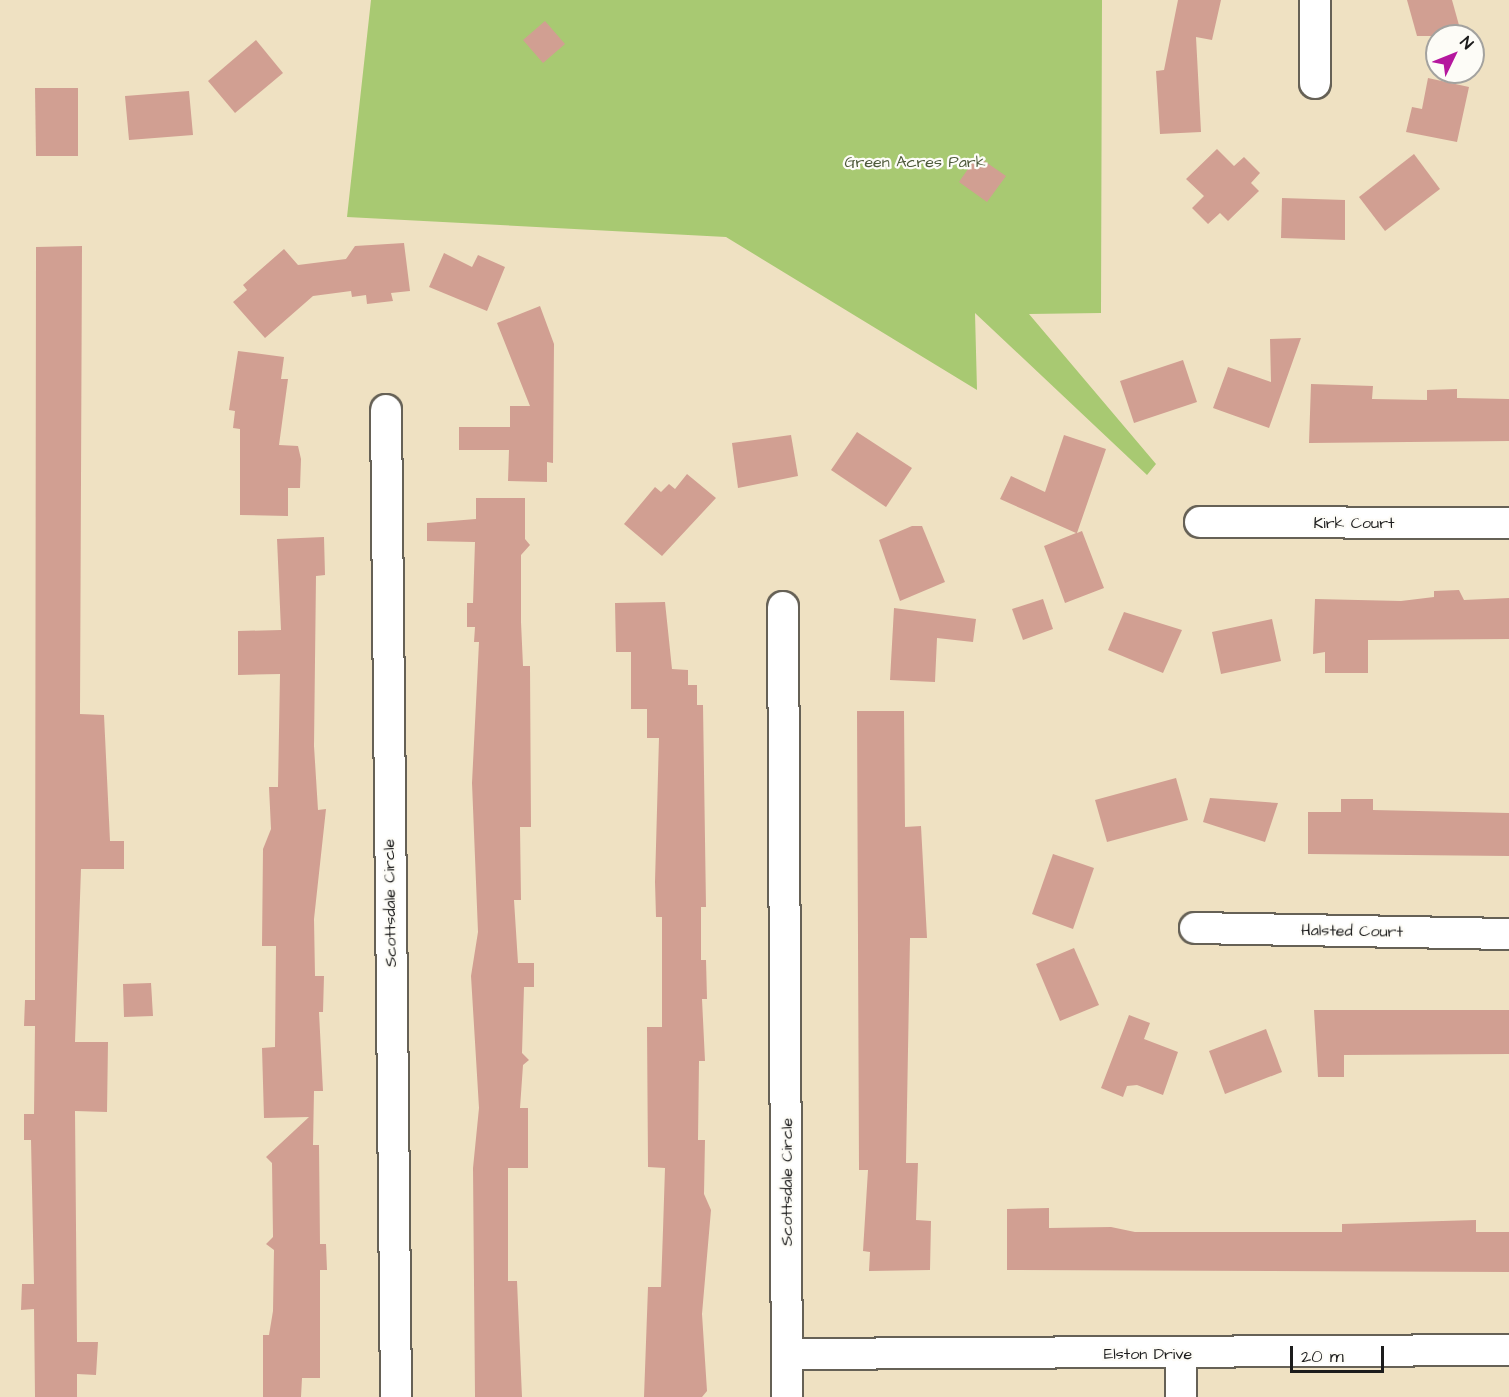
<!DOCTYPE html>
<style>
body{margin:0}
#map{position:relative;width:1509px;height:1397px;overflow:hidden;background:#efe1c2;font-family:"Architects Daughter",sans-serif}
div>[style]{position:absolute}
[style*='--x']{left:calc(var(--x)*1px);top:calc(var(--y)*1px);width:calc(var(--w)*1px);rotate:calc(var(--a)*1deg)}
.green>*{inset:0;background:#a8c972}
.building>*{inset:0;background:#d19f92}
.roads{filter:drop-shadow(2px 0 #666156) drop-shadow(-2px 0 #666156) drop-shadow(0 2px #666156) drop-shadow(0 -2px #666156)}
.minor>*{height:30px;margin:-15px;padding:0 15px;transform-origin:15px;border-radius:15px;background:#fff}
span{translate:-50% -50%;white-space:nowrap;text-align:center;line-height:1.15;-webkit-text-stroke:4.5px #fdfcf7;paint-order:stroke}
.park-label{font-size:16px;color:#4d593a}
.street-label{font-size:16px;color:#1c1c1c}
.north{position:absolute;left:1425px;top:24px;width:60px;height:60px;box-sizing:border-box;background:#fdfcf7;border:2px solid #a3a29f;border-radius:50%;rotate:47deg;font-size:16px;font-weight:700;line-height:24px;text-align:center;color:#1c1c1c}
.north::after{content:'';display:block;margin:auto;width:21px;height:27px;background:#b5179e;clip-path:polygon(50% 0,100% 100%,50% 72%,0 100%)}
.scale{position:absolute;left:1290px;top:1346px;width:94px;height:27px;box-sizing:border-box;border:3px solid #1c1c1c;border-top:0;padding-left:8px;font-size:18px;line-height:21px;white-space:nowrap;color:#1c1c1c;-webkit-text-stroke:4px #fdfcf7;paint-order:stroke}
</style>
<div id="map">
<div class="green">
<div style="clip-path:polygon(371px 0,1102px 0,1101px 313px,1029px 314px,1156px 464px,1147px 475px,975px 313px,977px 390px,726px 237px,347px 217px)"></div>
</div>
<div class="building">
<div style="clip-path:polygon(1178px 0,1221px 0,1212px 40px,1196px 37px,1201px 132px,1160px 134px,1156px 71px,1164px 70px)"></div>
<div style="clip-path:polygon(1407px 0,1452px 0,1462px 36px,1417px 36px)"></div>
<div style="clip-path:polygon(545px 21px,565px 44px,543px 63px,523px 40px)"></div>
<div style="clip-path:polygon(256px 40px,283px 73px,235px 113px,208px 81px)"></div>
<div style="clip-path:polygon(1428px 78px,1469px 87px,1457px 142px,1406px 132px,1412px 107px,1422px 109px)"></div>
<div style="clip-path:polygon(35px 88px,78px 88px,78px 156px,36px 156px)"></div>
<div style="clip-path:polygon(189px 91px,193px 135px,129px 140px,125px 96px)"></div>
<div style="clip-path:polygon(1217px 149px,1234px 166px,1244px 157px,1260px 173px,1251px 183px,1259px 191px,1228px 221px,1220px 213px,1208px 224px,1192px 208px,1204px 196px,1186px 179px)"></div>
<div style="clip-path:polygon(1414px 154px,1440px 189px,1385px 231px,1359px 197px)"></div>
<div style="clip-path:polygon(977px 156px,1006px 176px,987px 202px,959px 182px)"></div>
<div style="clip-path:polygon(1282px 198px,1345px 200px,1345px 240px,1281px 238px)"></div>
<div style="clip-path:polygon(404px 243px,410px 291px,391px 293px,393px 301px,367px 304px,366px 295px,352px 297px,351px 291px,313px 296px,265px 338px,233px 302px,247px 290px,243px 285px,284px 249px,298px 265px,346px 259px,355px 246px)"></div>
<div style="clip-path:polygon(82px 246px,80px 714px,104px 715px,110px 841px,124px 841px,124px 869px,81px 869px,75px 1042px,108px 1042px,107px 1112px,75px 1111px,77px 1342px,98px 1342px,96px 1375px,77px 1374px,77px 1397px,35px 1397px,34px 1309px,21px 1310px,22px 1284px,34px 1284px,31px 1140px,24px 1140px,24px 1114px,34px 1114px,35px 1026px,24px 1026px,25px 1000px,35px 1000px,36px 247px)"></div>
<div style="clip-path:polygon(444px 253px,472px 267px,478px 255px,505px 267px,487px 311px,429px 287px)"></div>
<div style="clip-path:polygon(540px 306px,554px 344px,553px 463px,547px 462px,547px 482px,508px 481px,509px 450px,459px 450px,459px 427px,510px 427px,510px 406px,530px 406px,497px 323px)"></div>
<div style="clip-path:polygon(1301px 338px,1269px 428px,1213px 408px,1228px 367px,1271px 382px,1270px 339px)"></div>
<div style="clip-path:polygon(238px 351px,284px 357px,281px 379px,288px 379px,279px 445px,298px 446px,301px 459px,300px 488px,288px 488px,288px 516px,240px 515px,240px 429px,233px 428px,235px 411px,229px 410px)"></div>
<div style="clip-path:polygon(1183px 360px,1197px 402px,1134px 423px,1120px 381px)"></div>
<div style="clip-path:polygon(1311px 384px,1373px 386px,1372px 399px,1427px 400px,1427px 390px,1457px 389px,1457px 398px,1509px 399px,1509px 441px,1309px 443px)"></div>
<div style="clip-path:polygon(857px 432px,912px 468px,886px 507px,831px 470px)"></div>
<div style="clip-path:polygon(791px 435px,798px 476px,738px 488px,732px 443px)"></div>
<div style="clip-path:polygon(1064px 435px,1106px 449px,1077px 533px,1082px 531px,1104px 588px,1065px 603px,1044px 546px,1076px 533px,1000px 499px,1011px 476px,1045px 492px)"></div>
<div style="clip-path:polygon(687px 474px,716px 498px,662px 556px,624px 524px,655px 487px,661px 492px,669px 484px,675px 489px)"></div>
<div style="clip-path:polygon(476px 498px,525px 498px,525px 539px,530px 545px,521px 555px,521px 622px,523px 666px,530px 666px,531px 827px,520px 827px,521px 900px,514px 900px,518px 963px,534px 963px,534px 987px,524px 987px,522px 1053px,529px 1060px,523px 1065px,520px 1108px,528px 1108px,528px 1168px,508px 1168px,508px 1281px,517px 1281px,522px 1397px,475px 1397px,473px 1168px,479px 1108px,471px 976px,478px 932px,472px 783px,479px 642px,474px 642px,475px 627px,467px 627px,467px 603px,473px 603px,475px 542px,427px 541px,427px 523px,476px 519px)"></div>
<div style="clip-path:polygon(912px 526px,922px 526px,945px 582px,900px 601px,879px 540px)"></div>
<div style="clip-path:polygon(324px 537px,325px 575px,316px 576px,314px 746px,318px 810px,326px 809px,314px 919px,315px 976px,324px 976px,323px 1012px,319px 1012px,323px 1091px,314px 1091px,313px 1145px,319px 1145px,320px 1244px,326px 1244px,327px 1270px,320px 1270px,320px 1378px,302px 1378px,301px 1397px,263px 1397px,263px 1335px,269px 1335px,273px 1311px,274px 1250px,266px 1244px,273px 1237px,272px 1163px,266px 1157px,309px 1117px,264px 1118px,262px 1048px,275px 1047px,276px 946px,262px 946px,263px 849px,271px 829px,269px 787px,278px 787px,280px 674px,238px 675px,238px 631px,281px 630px,277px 539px)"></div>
<div style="clip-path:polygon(1459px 590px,1464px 600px,1509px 598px,1509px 639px,1368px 640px,1368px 673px,1325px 673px,1325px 652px,1313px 654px,1315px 599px,1401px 601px,1434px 597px,1434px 591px)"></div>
<div style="clip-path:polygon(1043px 599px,1053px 629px,1023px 640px,1012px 609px)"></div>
<div style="clip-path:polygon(665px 602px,672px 669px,688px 670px,688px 685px,697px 685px,697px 705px,703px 705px,706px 907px,701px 907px,701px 960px,706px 960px,707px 999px,702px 999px,705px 1061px,699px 1061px,698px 1140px,705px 1140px,704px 1194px,711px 1210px,702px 1314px,707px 1391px,702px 1397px,644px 1397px,648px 1287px,661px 1287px,663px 1230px,665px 1168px,648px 1167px,647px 1027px,662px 1027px,662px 917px,656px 917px,655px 882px,659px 738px,647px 738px,647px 709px,631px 709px,631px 652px,616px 652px,615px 603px)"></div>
<div style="clip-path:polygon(894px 608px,976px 619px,973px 642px,937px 638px,935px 682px,890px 680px)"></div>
<div style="clip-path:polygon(1124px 612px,1182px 630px,1163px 673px,1108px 650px)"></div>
<div style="clip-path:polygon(1272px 619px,1281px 661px,1221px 674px,1212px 632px)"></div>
<div style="clip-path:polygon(857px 711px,904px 711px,905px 827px,921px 826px,927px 938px,910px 938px,906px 1163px,918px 1163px,916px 1220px,931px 1221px,930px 1270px,869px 1271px,870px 1252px,863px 1251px,868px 1170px,859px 1170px)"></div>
<div style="clip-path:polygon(1176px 778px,1188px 820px,1107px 842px,1095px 800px)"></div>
<div style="clip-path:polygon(1210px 798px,1278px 803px,1265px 842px,1203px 822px)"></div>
<div style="clip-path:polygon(1341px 799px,1373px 799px,1373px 810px,1509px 813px,1509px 856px,1308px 854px,1308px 812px,1341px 812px)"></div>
<div style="clip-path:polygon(1053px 854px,1094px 868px,1073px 929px,1032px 914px)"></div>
<div style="clip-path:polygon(1074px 948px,1099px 1005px,1060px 1021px,1036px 964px)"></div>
<div style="clip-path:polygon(151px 983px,153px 1016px,124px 1017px,123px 984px)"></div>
<div style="clip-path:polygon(1314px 1010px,1509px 1010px,1509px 1054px,1344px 1055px,1344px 1077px,1318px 1077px)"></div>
<div style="clip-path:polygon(1129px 1015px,1150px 1023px,1144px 1039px,1178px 1052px,1163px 1095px,1137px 1085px,1127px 1086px,1123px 1097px,1101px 1088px)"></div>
<div style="clip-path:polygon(1266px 1029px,1282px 1072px,1225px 1094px,1209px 1051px)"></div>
<div style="clip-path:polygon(1049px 1208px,1049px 1228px,1111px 1227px,1135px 1232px,1342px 1232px,1342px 1224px,1476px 1220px,1476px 1232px,1509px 1232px,1509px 1272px,1007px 1270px,1007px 1209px)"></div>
</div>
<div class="roads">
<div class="minor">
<div style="--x:1315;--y:83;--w:83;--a:-90"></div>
<div style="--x:386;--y:410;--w:987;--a:89.42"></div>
<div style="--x:1200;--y:522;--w:309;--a:0.2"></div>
<div style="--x:783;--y:607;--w:790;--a:89.71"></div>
<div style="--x:1195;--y:928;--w:314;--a:1.1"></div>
<div style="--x:788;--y:1354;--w:721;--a:-0.32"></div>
<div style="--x:1181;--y:1397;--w:43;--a:-90"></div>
</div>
</div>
<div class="park-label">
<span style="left:915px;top:162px">Green Acres Park</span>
</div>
<div class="street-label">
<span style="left:1354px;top:523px">Kirk Court</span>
<span style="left:390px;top:903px;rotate:-91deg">Scottsdale Circle</span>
<span style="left:1352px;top:931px;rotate:1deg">Halsted Court</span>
<span style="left:787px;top:1182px;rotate:-90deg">Scottsdale Circle</span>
<span style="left:1148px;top:1354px">Elston Drive</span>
</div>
<div class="north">N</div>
<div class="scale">20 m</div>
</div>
